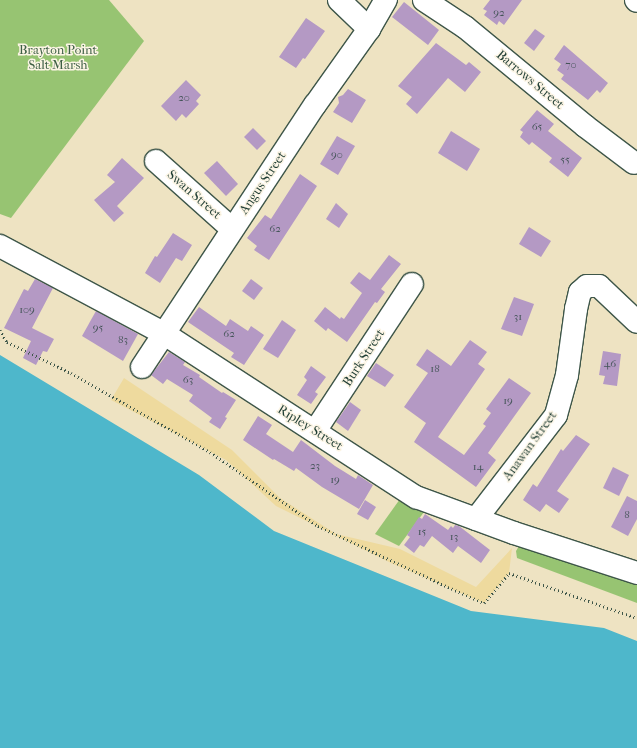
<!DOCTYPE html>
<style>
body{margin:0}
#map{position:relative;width:637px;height:748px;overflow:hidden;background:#eee3c2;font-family:"IM FELL French Canon",serif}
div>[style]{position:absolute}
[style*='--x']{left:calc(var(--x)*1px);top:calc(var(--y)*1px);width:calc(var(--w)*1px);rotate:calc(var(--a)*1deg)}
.green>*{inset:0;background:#97c472}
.sand>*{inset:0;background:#eeda9e}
.water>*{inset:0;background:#4eb7cb}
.building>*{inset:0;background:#b499c4}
.path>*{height:2.5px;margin-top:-1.25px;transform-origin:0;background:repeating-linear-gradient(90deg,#3e5649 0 1px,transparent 0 4px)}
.roads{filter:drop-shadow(1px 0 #3e5649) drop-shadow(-1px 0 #3e5649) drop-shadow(0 1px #3e5649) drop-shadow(0 -1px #3e5649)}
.minor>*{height:22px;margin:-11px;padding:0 11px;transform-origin:11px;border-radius:11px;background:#fff}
span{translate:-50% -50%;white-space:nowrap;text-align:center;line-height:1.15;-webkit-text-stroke:3px #fcf5e5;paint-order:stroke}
.number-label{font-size:11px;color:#445458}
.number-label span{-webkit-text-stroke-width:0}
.park-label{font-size:13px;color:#3d5f44}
.street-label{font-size:13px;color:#1f3d34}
</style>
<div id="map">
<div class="green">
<div style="clip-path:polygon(0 0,109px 0,144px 41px,11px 218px,0 214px)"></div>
<div style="clip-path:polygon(400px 499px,424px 512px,399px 546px,375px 534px)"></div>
<div style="clip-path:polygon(522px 541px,637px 583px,637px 603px,517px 558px,516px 551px)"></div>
</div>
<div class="sand">
<div style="clip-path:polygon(124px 378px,232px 450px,280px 498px,336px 534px,400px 549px,476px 587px,512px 548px,509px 573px,484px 603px,391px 563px,276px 506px,226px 460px,111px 400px)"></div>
</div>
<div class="water">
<div style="clip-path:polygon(0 355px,199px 475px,274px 531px,471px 611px,604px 628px,637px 641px,637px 748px,0 748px)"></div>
</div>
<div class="building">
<div style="clip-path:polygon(490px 0,522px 0,504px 25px,499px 21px,497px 25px,484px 15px,487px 11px,483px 9px)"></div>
<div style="clip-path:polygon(404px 2px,439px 30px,428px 45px,392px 17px)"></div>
<div style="clip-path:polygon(306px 18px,325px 31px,305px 59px,303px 58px,296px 68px,279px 57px)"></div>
<div style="clip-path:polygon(535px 29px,545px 36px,534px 51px,524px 43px)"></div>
<div style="clip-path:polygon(436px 43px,466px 65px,469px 62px,481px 72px,465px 92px,448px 78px,417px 114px,406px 104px,412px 97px,398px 86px)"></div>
<div style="clip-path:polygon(564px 45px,608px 83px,600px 93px,597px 90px,588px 100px,561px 79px,564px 75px,557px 70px,561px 64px,554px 59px)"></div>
<div style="clip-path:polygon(186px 80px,201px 95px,196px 101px,199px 104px,186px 118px,182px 114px,176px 121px,161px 106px)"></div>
<div style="clip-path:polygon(348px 89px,366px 100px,352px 123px,333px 112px,339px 103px,338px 97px,343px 95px)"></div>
<div style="clip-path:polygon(537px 110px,554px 124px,548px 131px,582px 158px,568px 177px,549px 162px,552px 158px,532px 142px,529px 145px,520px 137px,523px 132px,520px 130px)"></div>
<div style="clip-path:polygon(253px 128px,266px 141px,257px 150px,244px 137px)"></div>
<div style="clip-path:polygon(451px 131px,480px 149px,467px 171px,438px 153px)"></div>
<div style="clip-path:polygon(337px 136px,355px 146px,338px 175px,320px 164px)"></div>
<div style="clip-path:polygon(122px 158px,144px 178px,117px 206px,124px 213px,114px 222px,94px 200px,115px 182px,107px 175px)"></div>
<div style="clip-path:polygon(217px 161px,238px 184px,226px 196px,204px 173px)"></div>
<div style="clip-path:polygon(300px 174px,317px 186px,269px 260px,254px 250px,257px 246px,247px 238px,265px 215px,271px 219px)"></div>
<div style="clip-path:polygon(336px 203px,348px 214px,339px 228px,326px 219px)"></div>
<div style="clip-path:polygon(529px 227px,551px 241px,541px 257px,519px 244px)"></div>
<div style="clip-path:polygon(173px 233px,192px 245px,182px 261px,176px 258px,160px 283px,145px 273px,155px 256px,157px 257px)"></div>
<div style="clip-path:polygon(389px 255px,401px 264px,381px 289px,385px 292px,377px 303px,375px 302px,347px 342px,328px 328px,326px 331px,314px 321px,325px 307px,340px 319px,341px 317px,344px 319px,362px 293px,350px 283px,359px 272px,370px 280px)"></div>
<div style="clip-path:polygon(35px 279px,53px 288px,32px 328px,54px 339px,47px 352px,43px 351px,36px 365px,23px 358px,31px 341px,4px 328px,24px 289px,28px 291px)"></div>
<div style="clip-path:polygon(251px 279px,263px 288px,254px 300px,242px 291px)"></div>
<div style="clip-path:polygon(514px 297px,534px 304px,522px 336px,501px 329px)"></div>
<div style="clip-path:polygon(199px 307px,226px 326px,230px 319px,248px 331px,251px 326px,264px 335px,244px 365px,231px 357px,234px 353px,188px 322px)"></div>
<div style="clip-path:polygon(96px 311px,138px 334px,123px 361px,82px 336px)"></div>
<div style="clip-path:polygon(282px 320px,296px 330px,278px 358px,263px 349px)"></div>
<div style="clip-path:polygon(470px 340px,487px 352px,478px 364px,485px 369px,438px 437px,464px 455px,486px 426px,483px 424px,491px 413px,486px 409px,509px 378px,531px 393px,488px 453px,496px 460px,476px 487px,414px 442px,426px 423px,404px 407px,428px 373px,416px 365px,427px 349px,451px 366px)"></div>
<div style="clip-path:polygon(603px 351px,621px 354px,617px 386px,603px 384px,605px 376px,599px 375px)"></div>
<div style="clip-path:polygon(169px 352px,185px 362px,183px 365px,200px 375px,199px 377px,222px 393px,223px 392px,236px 400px,225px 417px,227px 418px,220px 429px,209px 422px,212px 418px,189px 401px,193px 395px,167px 379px,163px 384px,151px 375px)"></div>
<div style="clip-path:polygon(376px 363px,394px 375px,385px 387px,367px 376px)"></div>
<div style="clip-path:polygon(311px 366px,326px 377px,315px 392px,318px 394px,311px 404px,297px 395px,307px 380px,304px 377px)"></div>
<div style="clip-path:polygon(350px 402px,361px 410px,348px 431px,336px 422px)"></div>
<div style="clip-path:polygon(258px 416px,272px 425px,266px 434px,293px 452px,301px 440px,335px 466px,356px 479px,358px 475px,373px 485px,359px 509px,322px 487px,296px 468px,294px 471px,274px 459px,273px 460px,243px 440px)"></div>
<div style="clip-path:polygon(576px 435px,590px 444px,557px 491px,569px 499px,559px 513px,546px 504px,540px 512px,523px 500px,533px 484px,537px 487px,561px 449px,563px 451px)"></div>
<div style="clip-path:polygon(613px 467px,629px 475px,619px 496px,603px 488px)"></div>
<div style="clip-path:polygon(627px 496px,637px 501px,637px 519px,628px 536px,611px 527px)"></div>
<div style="clip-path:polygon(365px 500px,376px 507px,368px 520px,357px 514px)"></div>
<div style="clip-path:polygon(425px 514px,448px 530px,451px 526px,453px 528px,455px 525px,459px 526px,490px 550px,481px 563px,458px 546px,453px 553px,432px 536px,424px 547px,420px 545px,414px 553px,404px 545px,410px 537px,407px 535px,419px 517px,422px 519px)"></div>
</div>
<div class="path">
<div style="--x:0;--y:330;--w:14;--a:60"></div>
<div style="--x:7;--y:342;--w:71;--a:25.8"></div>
<div style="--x:71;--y:373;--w:160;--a:29.6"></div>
<div style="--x:210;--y:452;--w:131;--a:34.4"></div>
<div style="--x:318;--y:526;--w:144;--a:25.1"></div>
<div style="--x:448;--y:587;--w:39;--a:24"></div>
<div style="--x:484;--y:603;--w:39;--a:-50"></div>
<div style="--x:509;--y:573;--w:136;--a:19.4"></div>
</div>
<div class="roads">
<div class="minor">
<div style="--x:339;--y:0;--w:42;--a:44"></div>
<div style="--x:424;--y:0;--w:49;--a:33.4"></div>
<div style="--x:465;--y:27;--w:156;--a:39.5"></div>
<div style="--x:585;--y:126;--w:61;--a:37.1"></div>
<div style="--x:636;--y:0;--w:1;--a:45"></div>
<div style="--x:156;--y:161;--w:102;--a:41.8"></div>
<div style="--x:0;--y:246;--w:185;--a:28.1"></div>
<div style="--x:163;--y:333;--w:302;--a:33"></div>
<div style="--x:416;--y:497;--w:104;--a:20.2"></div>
<div style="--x:514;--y:533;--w:129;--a:18"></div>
<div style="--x:142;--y:367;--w:314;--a:-56.6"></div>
<div style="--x:315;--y:105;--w:93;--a:-54.6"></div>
<div style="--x:369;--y:29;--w:34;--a:-60"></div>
<div style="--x:315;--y:431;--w:176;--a:-56.6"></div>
<div style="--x:476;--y:519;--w:131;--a:-52.4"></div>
<div style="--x:556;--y:415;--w:41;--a:-74.6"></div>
<div style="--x:567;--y:375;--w:67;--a:-82.2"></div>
<div style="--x:576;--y:309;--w:17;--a:-77"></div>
<div style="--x:580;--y:292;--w:9;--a:-41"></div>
<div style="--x:587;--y:286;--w:12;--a:0"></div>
<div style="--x:599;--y:286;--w:52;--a:43.5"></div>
</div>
</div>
<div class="number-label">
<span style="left:499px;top:13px">92</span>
<span style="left:571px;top:65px">70</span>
<span style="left:184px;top:98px">20</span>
<span style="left:537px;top:127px">65</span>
<span style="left:337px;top:155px">90</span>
<span style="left:565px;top:160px">55</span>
<span style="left:275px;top:229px">62</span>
<span style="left:27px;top:310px">109</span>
<span style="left:518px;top:317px">31</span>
<span style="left:98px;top:328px">95</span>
<span style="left:229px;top:334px">62</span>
<span style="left:123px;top:340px">83</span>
<span style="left:610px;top:364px">46</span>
<span style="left:435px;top:369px">18</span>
<span style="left:188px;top:380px">63</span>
<span style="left:508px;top:401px">19</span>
<span style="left:315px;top:466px">23</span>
<span style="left:478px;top:467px">14</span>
<span style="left:335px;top:480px">19</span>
<span style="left:627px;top:515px">8</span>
<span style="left:422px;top:532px">15</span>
<span style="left:454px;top:537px">13</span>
</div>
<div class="park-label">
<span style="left:58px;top:58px">Brayton Point<br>Salt Marsh</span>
</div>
<div class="street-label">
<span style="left:530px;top:80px;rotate:40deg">Barrows Street</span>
<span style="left:263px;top:183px;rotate:-56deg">Angus Street</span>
<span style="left:194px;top:195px;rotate:41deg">Swan Street</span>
<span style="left:364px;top:358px;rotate:-57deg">Burk Street</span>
<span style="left:310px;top:428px;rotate:32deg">Ripley Street</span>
<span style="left:530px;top:446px;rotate:-54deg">Anawan Street</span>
</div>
</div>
